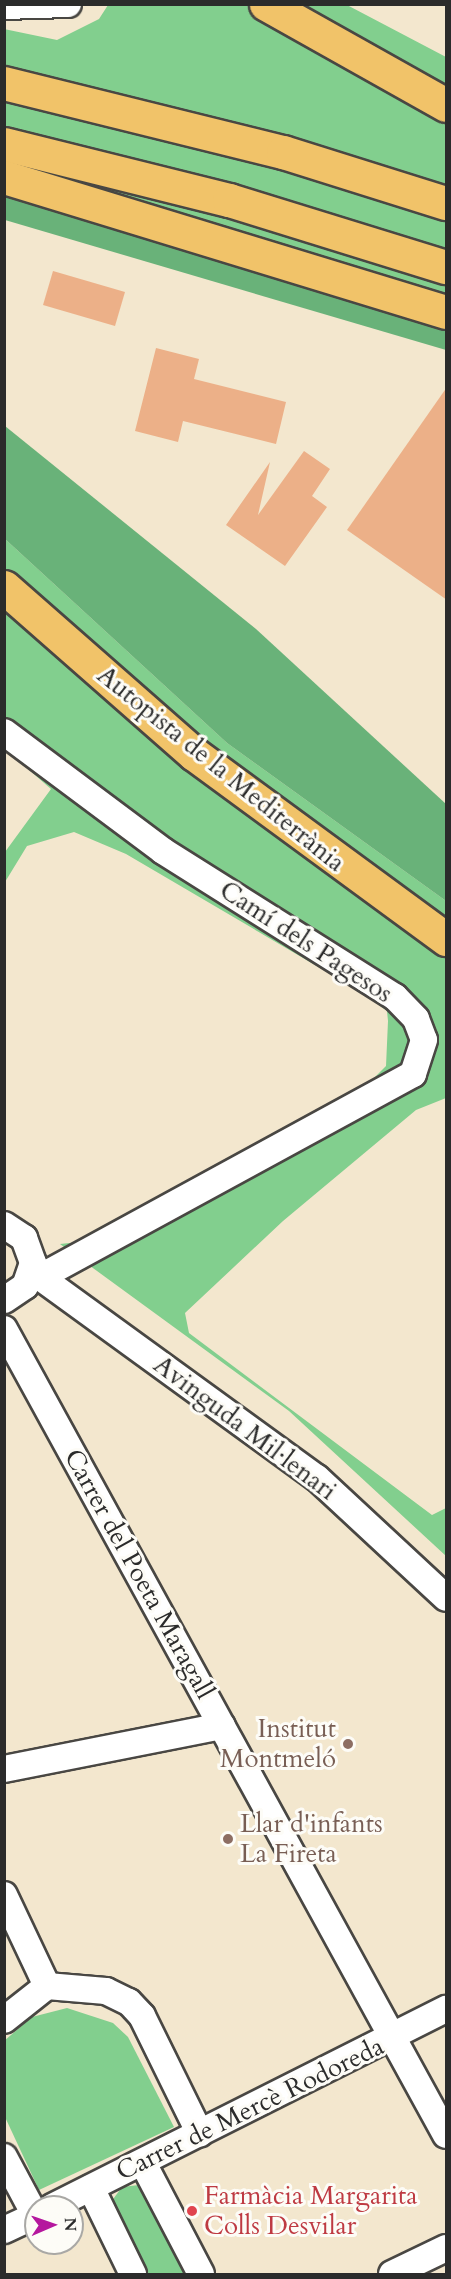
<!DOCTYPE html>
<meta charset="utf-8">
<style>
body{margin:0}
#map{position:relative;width:451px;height:2279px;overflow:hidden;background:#f3e7ce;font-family:Cardo,serif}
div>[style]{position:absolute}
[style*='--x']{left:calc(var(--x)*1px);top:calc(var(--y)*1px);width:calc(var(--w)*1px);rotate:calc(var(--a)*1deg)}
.green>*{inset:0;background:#82cf8e}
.forest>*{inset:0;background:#69b279}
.building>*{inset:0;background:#ecb088}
.roads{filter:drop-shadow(2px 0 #494743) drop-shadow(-2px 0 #494743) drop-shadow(0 2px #494743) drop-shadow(0 -2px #494743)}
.minor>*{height:26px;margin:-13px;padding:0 13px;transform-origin:13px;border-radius:13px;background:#fff}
.highway>*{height:33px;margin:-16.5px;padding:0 16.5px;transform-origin:16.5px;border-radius:16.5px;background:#f1c369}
.dots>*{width:16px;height:16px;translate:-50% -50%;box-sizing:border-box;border:3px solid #fdfcf7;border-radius:50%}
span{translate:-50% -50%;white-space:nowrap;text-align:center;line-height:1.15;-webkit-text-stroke:6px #fdfcf7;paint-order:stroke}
.street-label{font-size:26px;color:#2b2b2b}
.education-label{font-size:26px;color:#785e54}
.right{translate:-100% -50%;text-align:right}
.left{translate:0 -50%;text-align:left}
.health-label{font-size:26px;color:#be3a42}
.frame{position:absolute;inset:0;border:6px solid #2b2b2b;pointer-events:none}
.north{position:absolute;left:24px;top:2195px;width:60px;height:60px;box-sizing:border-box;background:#fdfcf7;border:2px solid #a9a8a5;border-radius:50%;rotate:88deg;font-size:16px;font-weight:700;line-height:24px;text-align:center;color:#2b2b2b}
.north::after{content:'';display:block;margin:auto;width:21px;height:27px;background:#b5179e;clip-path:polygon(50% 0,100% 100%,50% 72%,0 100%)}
</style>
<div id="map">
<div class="green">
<div style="clip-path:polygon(108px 5px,347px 5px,446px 57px,446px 328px,5px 193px,4px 29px,57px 40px,99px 19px)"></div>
<div style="clip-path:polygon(5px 539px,227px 743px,446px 901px,446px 1098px,416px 1110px,283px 1221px,185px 1313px,189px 1333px,432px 1515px,446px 1508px,446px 1556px,289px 1411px,60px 1244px,79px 1242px,357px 1095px,386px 1066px,388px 1021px,387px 1011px,361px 992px,126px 854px,74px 832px,27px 846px,5px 882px,5px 852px,51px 789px,5px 749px)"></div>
<div style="clip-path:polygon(67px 2008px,113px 2023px,128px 2037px,174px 2127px,39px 2190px,5px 2117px,4px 2041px,32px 2017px)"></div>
<div style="clip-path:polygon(139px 2185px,148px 2190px,189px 2274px,142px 2274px,111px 2202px,122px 2187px)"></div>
</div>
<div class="forest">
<div style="clip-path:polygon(4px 193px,446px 328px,446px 350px,5px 220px)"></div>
<div style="clip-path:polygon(5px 426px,256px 629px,446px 804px,446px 901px,227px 743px,5px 539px)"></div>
</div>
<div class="building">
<div style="clip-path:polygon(53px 271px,125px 292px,115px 326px,43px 305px)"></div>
<div style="clip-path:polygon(156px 348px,199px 359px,194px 379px,286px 402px,276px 444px,183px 421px,178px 442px,135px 431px)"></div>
<div style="clip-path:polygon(447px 387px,447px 600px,347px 530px)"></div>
<div style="clip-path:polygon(304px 451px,330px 469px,312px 496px,327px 507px,285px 566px,226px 525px,270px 462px,258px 515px)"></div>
</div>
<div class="roads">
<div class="minor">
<div style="--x:4;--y:6;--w:64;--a:-1.8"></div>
<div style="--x:4;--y:732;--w:199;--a:36.8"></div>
<div style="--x:163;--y:851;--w:274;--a:32.2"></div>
<div style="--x:395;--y:997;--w:30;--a:46"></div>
<div style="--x:416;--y:1019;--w:22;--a:69"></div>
<div style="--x:424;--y:1040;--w:36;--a:108"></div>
<div style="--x:413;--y:1074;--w:425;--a:151.4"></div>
<div style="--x:4;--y:1225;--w:24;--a:33"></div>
<div style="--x:24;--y:1238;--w:27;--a:70"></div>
<div style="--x:33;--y:1263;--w:24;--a:109"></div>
<div style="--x:25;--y:1286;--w:25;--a:146"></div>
<div style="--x:30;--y:1277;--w:10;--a:0"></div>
<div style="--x:40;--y:1277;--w:342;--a:36"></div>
<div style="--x:317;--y:1478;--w:176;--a:42.9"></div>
<div style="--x:4;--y:1329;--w:919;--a:61.26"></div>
<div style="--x:4;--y:1769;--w:222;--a:-11.2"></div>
<div style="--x:4;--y:1895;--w:101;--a:64.7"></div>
<div style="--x:4;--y:2020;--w:55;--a:-38.3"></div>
<div style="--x:47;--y:1986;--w:59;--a:4.8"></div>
<div style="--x:106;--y:1991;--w:25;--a:26"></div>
<div style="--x:129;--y:2002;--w:19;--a:47"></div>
<div style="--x:142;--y:2016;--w:131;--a:63.8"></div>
<div style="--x:4;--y:2157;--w:66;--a:61.9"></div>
<div style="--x:143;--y:2163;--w:125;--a:62.4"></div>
<div style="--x:91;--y:2188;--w:96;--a:64"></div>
<div style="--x:52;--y:2207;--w:441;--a:-26.7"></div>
<div style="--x:4;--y:2230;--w:35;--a:-25"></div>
<div style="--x:392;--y:2274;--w:60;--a:-25.7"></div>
</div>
<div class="highway">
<div style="--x:266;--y:4;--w:206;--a:29.3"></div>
<div style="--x:4;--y:83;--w:287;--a:13.9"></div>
<div style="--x:283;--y:152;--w:171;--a:17.4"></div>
<div style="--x:4;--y:144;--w:232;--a:14"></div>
<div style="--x:229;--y:200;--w:227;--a:17.2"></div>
<div style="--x:4;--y:177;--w:462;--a:17"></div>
<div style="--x:4;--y:587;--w:253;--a:41.3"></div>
<div style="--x:194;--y:754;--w:313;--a:36.3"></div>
</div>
</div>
<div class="dots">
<div style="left:348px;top:1744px;background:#8d6e63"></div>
<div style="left:228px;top:1839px;background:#8d6e63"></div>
<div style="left:192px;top:2211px;background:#e0444e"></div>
</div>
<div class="street-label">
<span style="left:221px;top:769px;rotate:39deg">Autopista de la Mediterrània</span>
<span style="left:306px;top:942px;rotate:33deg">Camí dels Pagesos</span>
<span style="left:245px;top:1428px;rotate:37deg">Avinguda Mil·lenari</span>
<span style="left:139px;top:1574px;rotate:61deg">Carrer del Poeta Maragall</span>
<span style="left:250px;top:2109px;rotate:-26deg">Carrer de Mercè Rodoreda</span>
</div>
<div class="education-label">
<span class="right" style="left:336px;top:1744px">Institut<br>Montmeló</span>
<span class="left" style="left:240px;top:1839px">Llar d'infants<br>La Fireta</span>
</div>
<div class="health-label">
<span class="left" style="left:204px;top:2211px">Farmàcia Margarita<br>Colls Desvilar</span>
</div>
<div class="frame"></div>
<div class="north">N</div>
</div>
